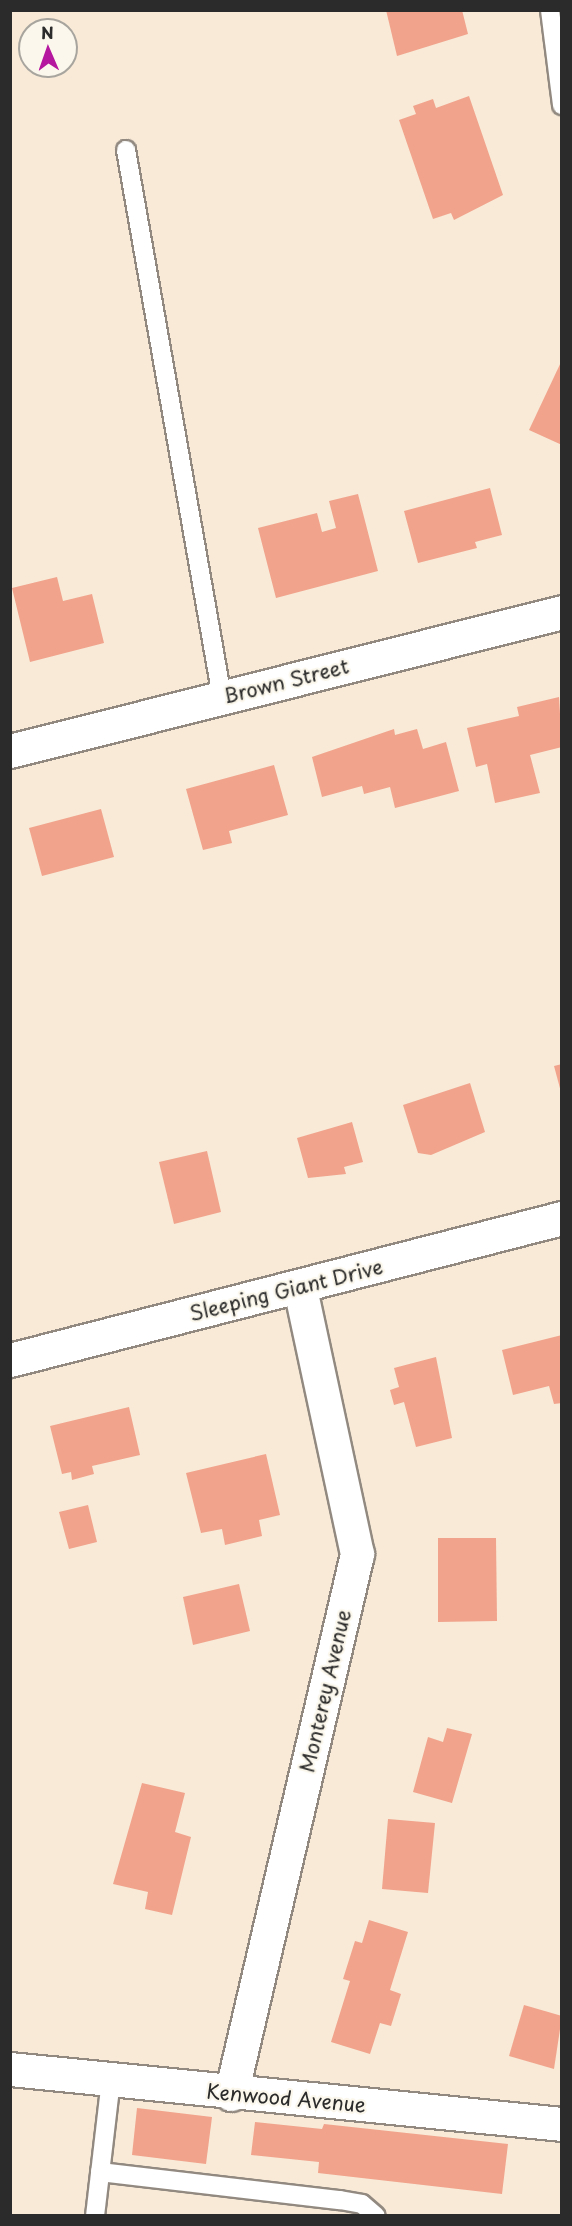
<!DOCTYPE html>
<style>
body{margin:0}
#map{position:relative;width:572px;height:2226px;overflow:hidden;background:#f8ead7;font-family:"Playpen Sans",sans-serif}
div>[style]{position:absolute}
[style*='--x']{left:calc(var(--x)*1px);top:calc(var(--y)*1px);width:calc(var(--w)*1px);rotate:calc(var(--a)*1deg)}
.building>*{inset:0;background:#f1a38c}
.roads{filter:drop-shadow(2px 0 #928a81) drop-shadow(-2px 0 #928a81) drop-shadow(0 2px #928a81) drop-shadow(0 -2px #928a81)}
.lane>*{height:18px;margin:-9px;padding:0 9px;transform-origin:9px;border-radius:9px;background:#fff}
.street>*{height:33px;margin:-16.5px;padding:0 16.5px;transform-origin:16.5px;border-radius:16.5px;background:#fff}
span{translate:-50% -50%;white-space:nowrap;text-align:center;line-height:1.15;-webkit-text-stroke:4.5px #fbf7ec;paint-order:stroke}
.street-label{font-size:20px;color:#2b2b2b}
.frame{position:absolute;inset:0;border:12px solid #2b2b2b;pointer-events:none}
.north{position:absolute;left:18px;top:18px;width:60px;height:60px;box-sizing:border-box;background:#fbf7ec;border:2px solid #a8a59f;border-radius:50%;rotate:358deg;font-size:16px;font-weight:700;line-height:24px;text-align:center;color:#2b2b2b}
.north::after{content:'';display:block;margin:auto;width:21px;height:27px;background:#b5179e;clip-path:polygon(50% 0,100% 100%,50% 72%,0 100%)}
</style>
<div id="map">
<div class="building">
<div style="clip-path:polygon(386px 10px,462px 10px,468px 34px,397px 56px)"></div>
<div style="clip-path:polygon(469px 96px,503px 195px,454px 220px,451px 213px,433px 219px,399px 120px,416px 114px,413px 106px,433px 99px,436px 108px)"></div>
<div style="clip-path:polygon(562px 360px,562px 445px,529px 430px)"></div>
<div style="clip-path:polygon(490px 488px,502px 535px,475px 542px,477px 548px,418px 563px,404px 511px)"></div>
<div style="clip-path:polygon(358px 494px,378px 571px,276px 598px,258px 528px,317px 513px,322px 532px,336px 528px,329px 501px)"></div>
<div style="clip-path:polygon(57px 577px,63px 601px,92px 594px,104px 643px,30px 662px,12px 588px)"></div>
<div style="clip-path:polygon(559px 697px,562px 747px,530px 755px,540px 793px,495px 803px,487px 764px,476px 767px,467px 728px,519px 716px,517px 707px)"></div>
<div style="clip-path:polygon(394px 729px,395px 735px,417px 729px,423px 749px,446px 742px,459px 791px,395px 808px,390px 787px,364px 794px,362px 786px,322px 797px,312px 757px)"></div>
<div style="clip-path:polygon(274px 765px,288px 815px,229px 831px,232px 843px,203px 850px,186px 789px)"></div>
<div style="clip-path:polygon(101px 809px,114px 857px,42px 876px,29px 828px)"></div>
<div style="clip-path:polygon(562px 1064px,562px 1092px,561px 1092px,554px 1066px)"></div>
<div style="clip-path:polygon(470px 1083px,485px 1132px,431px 1155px,418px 1153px,403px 1105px)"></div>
<div style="clip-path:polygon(352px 1122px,363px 1162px,344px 1167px,346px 1174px,308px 1178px,297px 1138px)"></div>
<div style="clip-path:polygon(207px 1151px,221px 1212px,174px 1224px,159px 1162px)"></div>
<div style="clip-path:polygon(562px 1335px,562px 1403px,554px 1404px,549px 1386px,513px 1395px,502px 1350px)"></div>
<div style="clip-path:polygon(436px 1357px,452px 1438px,416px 1447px,404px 1402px,394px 1405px,390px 1390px,399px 1387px,394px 1368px)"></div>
<div style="clip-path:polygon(129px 1407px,140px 1455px,92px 1466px,94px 1474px,72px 1480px,71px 1472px,62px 1474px,50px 1426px)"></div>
<div style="clip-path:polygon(266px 1454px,280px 1515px,259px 1520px,262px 1536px,225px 1545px,222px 1529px,201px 1533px,186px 1473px)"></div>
<div style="clip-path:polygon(88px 1505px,97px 1542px,69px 1549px,59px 1512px)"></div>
<div style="clip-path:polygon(438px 1538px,496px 1538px,497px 1621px,438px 1622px)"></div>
<div style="clip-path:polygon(239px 1584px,250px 1631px,193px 1645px,183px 1597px)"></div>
<div style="clip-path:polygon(447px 1728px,472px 1734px,452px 1803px,413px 1792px,428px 1737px,443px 1742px)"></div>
<div style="clip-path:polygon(142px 1783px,185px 1793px,175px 1832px,191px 1837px,172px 1915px,145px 1909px,148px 1892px,113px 1884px)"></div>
<div style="clip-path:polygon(388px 1819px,435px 1823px,428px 1893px,382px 1889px)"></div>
<div style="clip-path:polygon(369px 1920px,408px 1932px,390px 1990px,401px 1994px,391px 2026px,380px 2023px,370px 2054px,331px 2042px,350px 1981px,343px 1979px,355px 1941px,362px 1943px)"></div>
<div style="clip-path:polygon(524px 2005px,562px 2016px,554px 2069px,509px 2056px)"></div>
<div style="clip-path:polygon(137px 2108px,212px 2117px,206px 2164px,132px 2155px)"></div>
<div style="clip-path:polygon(255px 2122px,322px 2129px,324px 2124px,508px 2144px,502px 2194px,318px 2173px,319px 2162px,251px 2155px)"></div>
</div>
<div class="roads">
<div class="lane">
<div style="--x:550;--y:10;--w:96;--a:82.8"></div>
<div style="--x:126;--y:150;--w:555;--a:80.05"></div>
<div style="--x:100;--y:2172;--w:242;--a:6.7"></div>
<div style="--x:340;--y:2200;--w:22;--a:10"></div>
<div style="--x:362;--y:2204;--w:18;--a:41"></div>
<div style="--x:95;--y:2216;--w:137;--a:-83.3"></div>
</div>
<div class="street">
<div style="--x:10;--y:751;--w:569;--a:-14.13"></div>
<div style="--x:10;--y:1360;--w:570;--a:-14.43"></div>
<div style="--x:10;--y:2069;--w:555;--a:5.69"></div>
<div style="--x:231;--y:2094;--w:555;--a:-76.87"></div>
<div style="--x:357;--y:1554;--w:272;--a:-102.1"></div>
</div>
</div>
<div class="street-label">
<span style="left:286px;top:681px;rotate:-14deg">Brown Street</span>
<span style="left:286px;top:1290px;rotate:-14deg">Sleeping Giant Drive</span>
<span style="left:325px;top:1691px;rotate:-77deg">Monterey Avenue</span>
<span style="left:286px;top:2098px;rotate:5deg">Kenwood Avenue</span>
</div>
<div class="frame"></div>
<div class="north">N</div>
</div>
